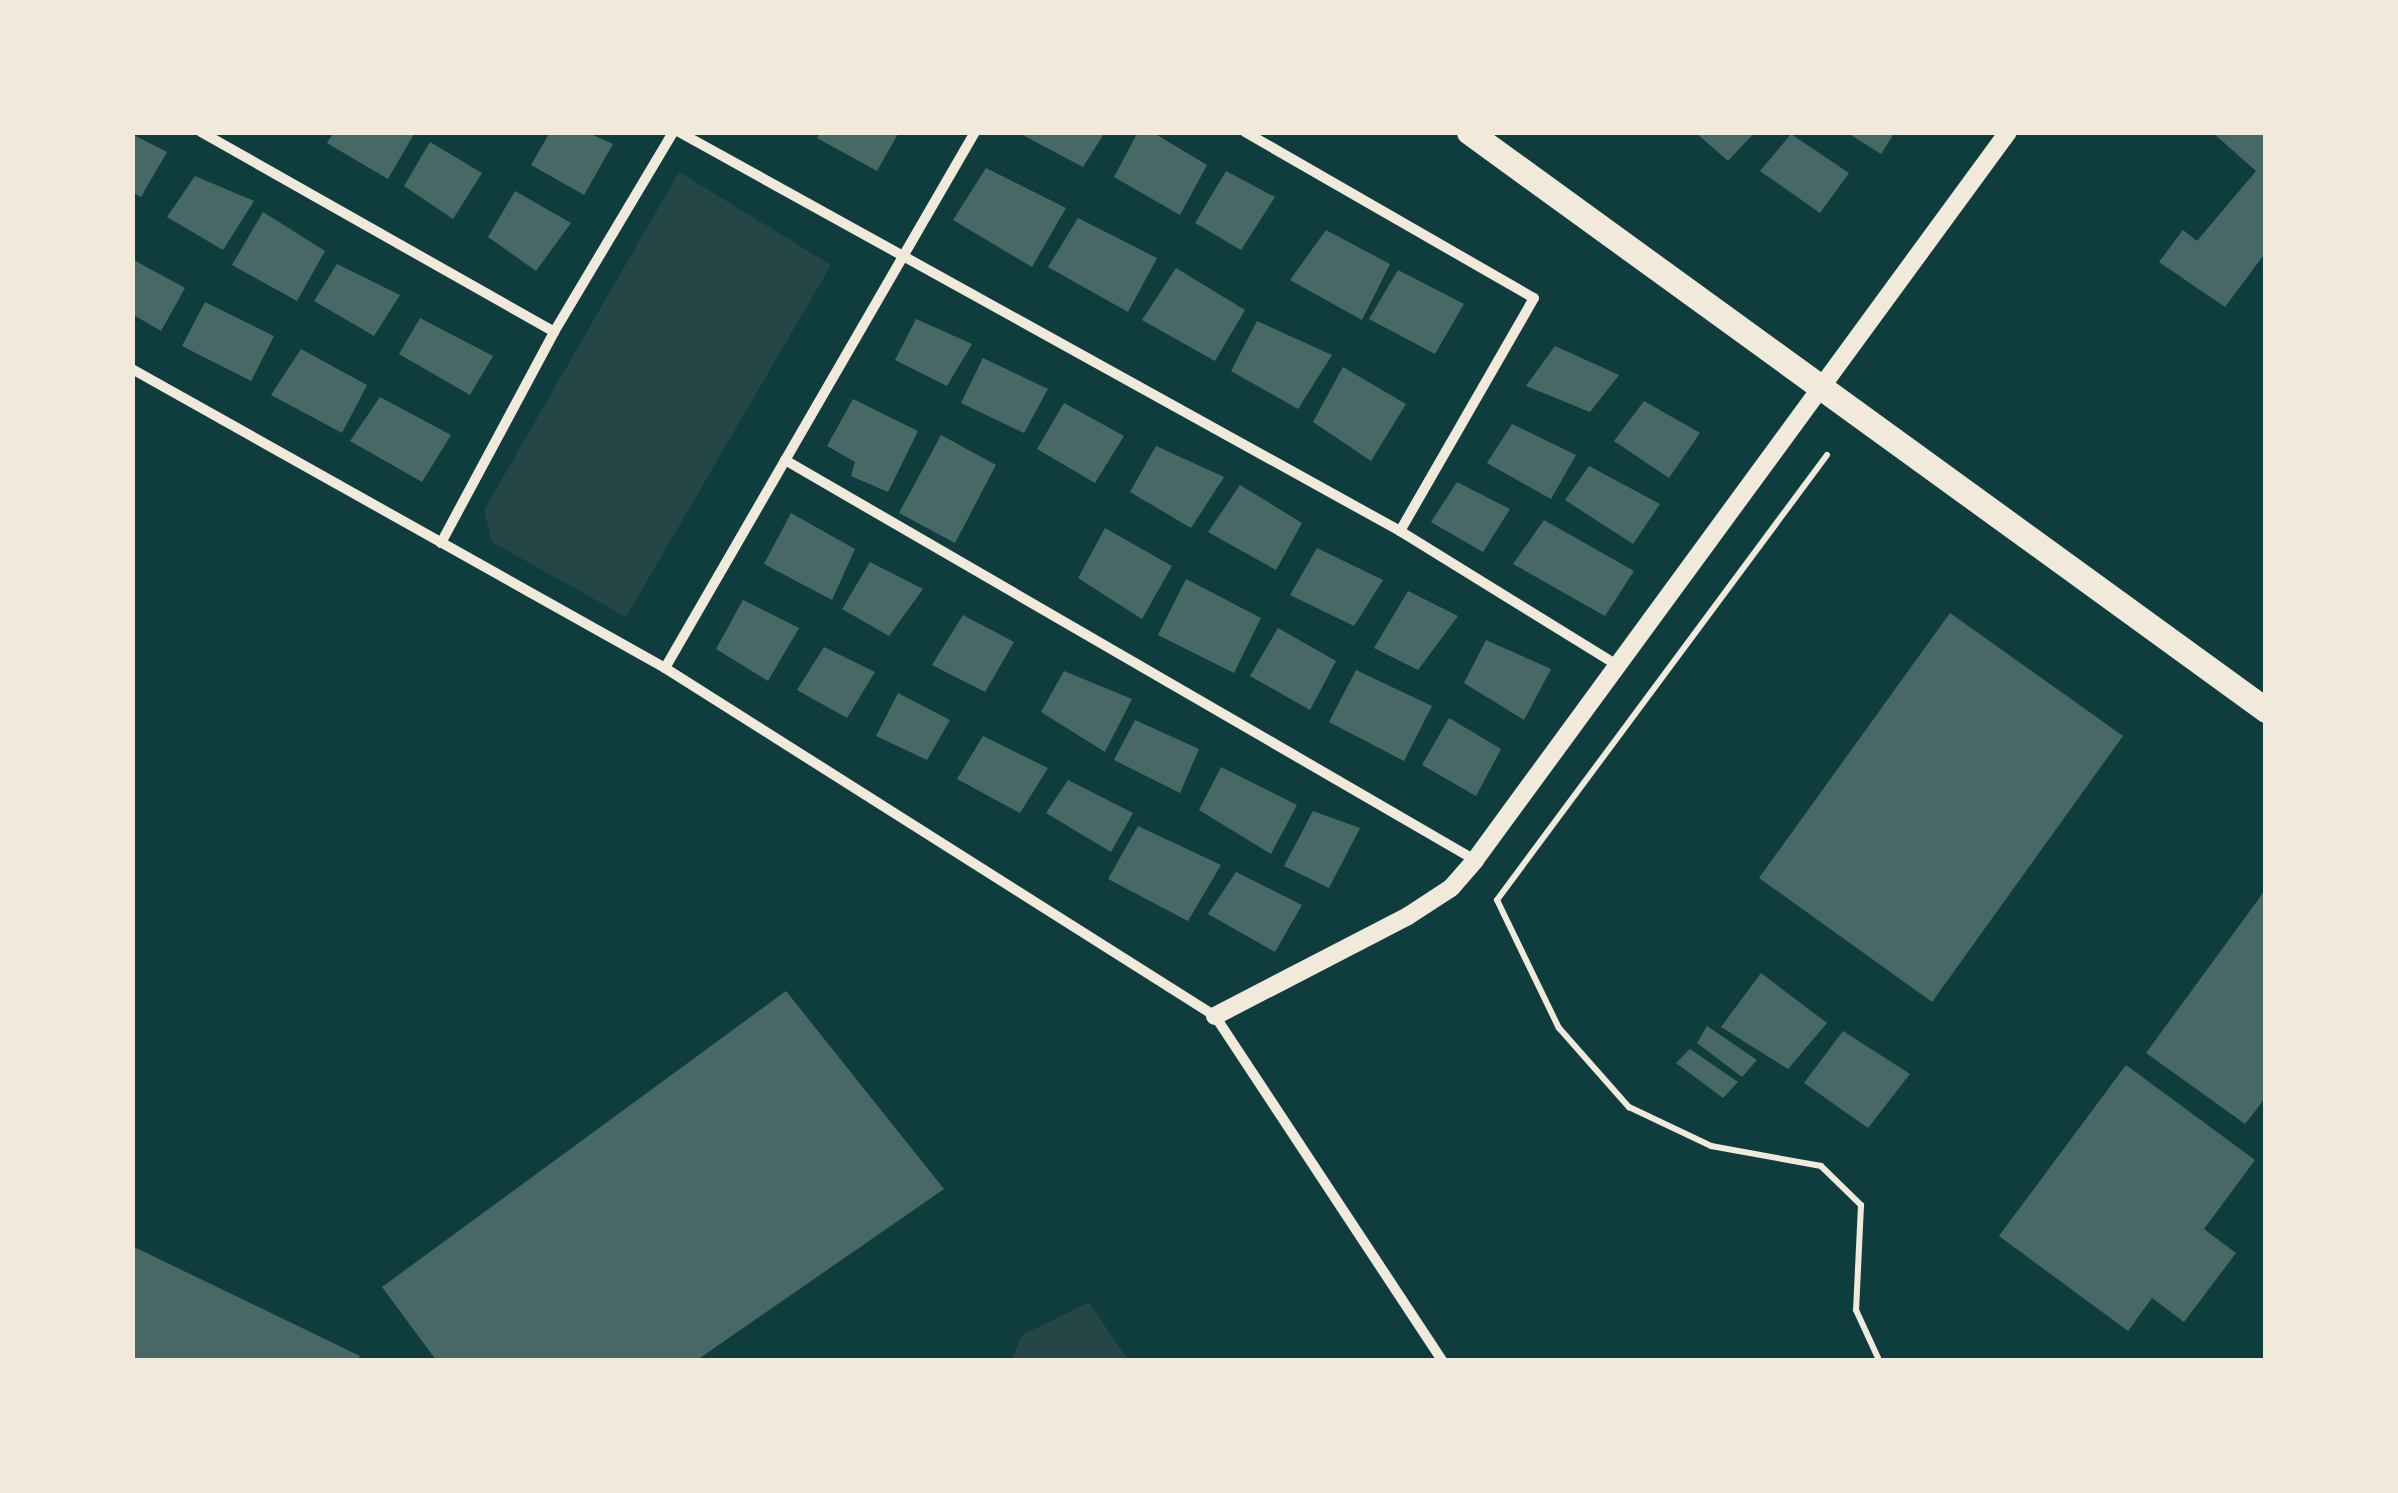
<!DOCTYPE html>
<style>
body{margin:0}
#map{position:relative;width:2398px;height:1493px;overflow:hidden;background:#0f3d3e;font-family:Merriweather,serif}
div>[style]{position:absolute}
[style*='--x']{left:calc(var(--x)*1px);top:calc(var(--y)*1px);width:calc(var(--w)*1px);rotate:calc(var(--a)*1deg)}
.green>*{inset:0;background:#244646}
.building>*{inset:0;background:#486865}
.path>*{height:6px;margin:-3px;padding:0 3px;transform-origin:3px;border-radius:3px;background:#f1e9da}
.minor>*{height:10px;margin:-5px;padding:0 5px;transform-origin:5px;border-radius:5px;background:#f1e9da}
.tertiary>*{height:18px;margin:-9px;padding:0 9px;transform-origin:9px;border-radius:9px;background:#f1e9da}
.primary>*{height:25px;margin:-12.5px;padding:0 12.5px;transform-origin:12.5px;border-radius:12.5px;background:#f1e9da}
span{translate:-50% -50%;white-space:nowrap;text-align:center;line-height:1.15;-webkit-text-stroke:9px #f1e9da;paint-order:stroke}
.frame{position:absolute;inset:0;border:135px solid #f1e9da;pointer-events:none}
</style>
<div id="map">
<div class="green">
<div style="clip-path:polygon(679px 172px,831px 265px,626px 617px,492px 542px,484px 510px)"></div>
<div style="clip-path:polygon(1089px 1302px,1128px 1360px,1012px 1360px,1022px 1335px)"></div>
</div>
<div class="building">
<div style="clip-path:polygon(334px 132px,410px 132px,414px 134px,388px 179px,327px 143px)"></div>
<div style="clip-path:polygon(550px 132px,586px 132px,613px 144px,584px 195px,531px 165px)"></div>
<div style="clip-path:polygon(821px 132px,899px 132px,877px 171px,817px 138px)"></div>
<div style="clip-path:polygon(1017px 132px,1105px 132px,1083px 167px)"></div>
<div style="clip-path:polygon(1138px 132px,1152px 132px,1207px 165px,1180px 215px,1114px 177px)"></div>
<div style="clip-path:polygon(1695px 132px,1755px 132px,1728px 161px)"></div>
<div style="clip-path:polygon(1846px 132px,1895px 132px,1881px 154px)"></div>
<div style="clip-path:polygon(2212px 132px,2266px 132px,2266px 252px,2225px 307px,2159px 262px,2183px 230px,2197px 241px,2256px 171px)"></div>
<div style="clip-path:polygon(132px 134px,167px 152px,141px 197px,132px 192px)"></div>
<div style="clip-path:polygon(1791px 134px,1849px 173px,1820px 213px,1760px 171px)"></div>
<div style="clip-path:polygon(430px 142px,482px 173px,453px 219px,404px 186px)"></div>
<div style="clip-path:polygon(986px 168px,1066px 208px,1032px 267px,953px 220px)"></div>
<div style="clip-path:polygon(1226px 171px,1275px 197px,1241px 250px,1195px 223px)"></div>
<div style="clip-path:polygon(195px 176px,254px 201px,223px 250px,167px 217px)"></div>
<div style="clip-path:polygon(515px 191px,571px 223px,536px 271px,488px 237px)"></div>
<div style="clip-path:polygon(263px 212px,325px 251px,297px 301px,232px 265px)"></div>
<div style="clip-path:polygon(1078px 218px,1157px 258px,1128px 312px,1048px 267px)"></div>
<div style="clip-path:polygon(1326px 230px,1390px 264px,1362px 320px,1290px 280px)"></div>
<div style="clip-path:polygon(132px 259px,185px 288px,161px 331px,132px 314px)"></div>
<div style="clip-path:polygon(337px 264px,400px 295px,374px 336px,314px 301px)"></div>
<div style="clip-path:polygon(1176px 268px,1245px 310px,1215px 361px,1142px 320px)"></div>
<div style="clip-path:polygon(1398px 270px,1464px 304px,1435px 354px,1369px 319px)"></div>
<div style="clip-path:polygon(205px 302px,274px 336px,251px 381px,182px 346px)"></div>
<div style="clip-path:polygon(420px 318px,493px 356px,470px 395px,399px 354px)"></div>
<div style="clip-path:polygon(916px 319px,972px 344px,947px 386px,895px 360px)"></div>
<div style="clip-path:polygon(1257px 321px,1332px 355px,1298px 409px,1231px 371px)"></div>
<div style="clip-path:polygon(1555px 346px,1619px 375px,1590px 412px,1526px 386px)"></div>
<div style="clip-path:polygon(301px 349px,367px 385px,342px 433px,271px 395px)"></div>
<div style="clip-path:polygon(983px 358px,1048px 389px,1024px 433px,961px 403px)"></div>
<div style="clip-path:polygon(1343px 367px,1406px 404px,1371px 461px,1313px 422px)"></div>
<div style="clip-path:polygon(380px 397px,451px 435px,422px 482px,350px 441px)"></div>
<div style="clip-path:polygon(853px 399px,918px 431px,888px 492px,851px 476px,855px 462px,827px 446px)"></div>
<div style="clip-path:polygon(1644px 401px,1700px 433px,1669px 478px,1614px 441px)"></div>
<div style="clip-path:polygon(1064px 403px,1124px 436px,1095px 483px,1037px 449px)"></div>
<div style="clip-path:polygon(1512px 424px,1576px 455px,1551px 499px,1487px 463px)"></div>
<div style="clip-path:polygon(941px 435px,996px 465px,955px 543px,899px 513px)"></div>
<div style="clip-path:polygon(1156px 446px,1224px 477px,1191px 528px,1130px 492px)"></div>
<div style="clip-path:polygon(1589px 466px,1660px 504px,1633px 544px,1565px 500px)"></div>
<div style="clip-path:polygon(1457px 482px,1510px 509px,1483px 552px,1431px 522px)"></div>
<div style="clip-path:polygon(1240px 485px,1302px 523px,1276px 570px,1208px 532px)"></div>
<div style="clip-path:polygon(791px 513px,855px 549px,832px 600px,764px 564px)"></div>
<div style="clip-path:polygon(1544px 520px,1634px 571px,1605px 616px,1513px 564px)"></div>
<div style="clip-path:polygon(1105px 528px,1172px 566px,1142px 619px,1078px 578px)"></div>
<div style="clip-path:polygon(1317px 548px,1383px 580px,1354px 626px,1290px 595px)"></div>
<div style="clip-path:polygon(870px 562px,923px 589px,889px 636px,842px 609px)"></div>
<div style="clip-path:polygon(1186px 579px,1261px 618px,1234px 673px,1158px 635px)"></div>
<div style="clip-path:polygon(1408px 591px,1458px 616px,1418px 670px,1374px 648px)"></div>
<div style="clip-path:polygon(743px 600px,799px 628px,768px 681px,716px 649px)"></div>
<div style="clip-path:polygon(1950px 613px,2123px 736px,1932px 1002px,1759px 878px)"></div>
<div style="clip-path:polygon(963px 615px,1014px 642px,985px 692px,932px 665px)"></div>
<div style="clip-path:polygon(1278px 628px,1336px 661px,1310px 710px,1250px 676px)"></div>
<div style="clip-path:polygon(1486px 640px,1551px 669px,1524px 720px,1464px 683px)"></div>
<div style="clip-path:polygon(824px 647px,875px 672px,847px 718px,797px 690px)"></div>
<div style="clip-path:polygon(1356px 670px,1432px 706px,1404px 761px,1329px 722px)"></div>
<div style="clip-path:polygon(1064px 671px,1132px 699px,1105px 752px,1041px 712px)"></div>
<div style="clip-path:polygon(898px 693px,950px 720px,927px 760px,876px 736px)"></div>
<div style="clip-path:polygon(1449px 718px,1501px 749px,1476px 796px,1422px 765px)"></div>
<div style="clip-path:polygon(1135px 720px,1199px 749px,1180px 793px,1114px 760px)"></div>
<div style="clip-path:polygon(983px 736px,1048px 768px,1020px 813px,957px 779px)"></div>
<div style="clip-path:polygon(1221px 767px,1297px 805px,1271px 854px,1199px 810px)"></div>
<div style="clip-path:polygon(1068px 780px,1133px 813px,1111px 852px,1046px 813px)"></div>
<div style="clip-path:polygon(1313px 811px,1360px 828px,1329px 888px,1284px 866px)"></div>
<div style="clip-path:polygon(1138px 826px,1221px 865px,1188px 921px,1108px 879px)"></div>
<div style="clip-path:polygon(1236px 872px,1302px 905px,1275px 952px,1208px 914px)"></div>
<div style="clip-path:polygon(2266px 889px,2266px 1097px,2245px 1124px,2146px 1053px)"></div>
<div style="clip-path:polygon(1761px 973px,1827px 1023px,1788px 1069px,1721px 1027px)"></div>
<div style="clip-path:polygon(786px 991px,944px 1189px,697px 1360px,436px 1360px,382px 1287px)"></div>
<div style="clip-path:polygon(1707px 1026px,1757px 1060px,1742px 1077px,1697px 1043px)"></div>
<div style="clip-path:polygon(1843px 1031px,1910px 1074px,1868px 1128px,1804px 1083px)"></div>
<div style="clip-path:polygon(1690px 1049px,1738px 1082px,1723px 1098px,1676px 1063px)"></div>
<div style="clip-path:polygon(2126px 1065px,2255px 1160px,2204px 1229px,2236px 1253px,2184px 1322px,2152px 1298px,2128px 1331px,1999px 1236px)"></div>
<div style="clip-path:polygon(132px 1246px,360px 1356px,357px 1360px,132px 1360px)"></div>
</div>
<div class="path">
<div style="--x:1827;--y:455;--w:554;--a:126.56"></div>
<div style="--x:1497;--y:900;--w:142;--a:64.2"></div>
<div style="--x:1559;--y:1028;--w:106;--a:48.5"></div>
<div style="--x:1629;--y:1107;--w:91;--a:25.4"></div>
<div style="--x:1711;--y:1146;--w:112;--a:10.3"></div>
<div style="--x:1821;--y:1166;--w:56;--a:44.3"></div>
<div style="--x:1861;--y:1205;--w:105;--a:92.7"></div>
<div style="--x:1856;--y:1310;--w:55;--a:65.3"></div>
</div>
<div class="minor">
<div style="--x:201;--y:132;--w:406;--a:29.5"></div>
<div style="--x:679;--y:132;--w:824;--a:28.96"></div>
<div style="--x:1400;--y:531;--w:255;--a:31.7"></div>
<div style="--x:1245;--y:132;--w:333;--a:29.9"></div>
<div style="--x:1534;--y:298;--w:269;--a:119.9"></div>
<div style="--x:132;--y:369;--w:611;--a:29.29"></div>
<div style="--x:665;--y:668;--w:651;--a:32.32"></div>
<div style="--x:1215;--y:1016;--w:412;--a:56.6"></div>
<div style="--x:785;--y:460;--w:798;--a:30.1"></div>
<div style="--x:441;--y:543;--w:239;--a:-61.8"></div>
<div style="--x:554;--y:332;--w:233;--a:-59.2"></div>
<div style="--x:665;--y:668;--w:619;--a:-59.96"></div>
</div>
<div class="tertiary">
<div style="--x:1215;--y:1016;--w:217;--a:-27.4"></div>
<div style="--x:1408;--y:916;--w:51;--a:-33.1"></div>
<div style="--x:1451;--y:888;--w:37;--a:-49"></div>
<div style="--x:1475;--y:860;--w:902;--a:-53.79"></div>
</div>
<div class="primary">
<div style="--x:1469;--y:132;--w:985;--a:35.95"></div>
</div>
<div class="frame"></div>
</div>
